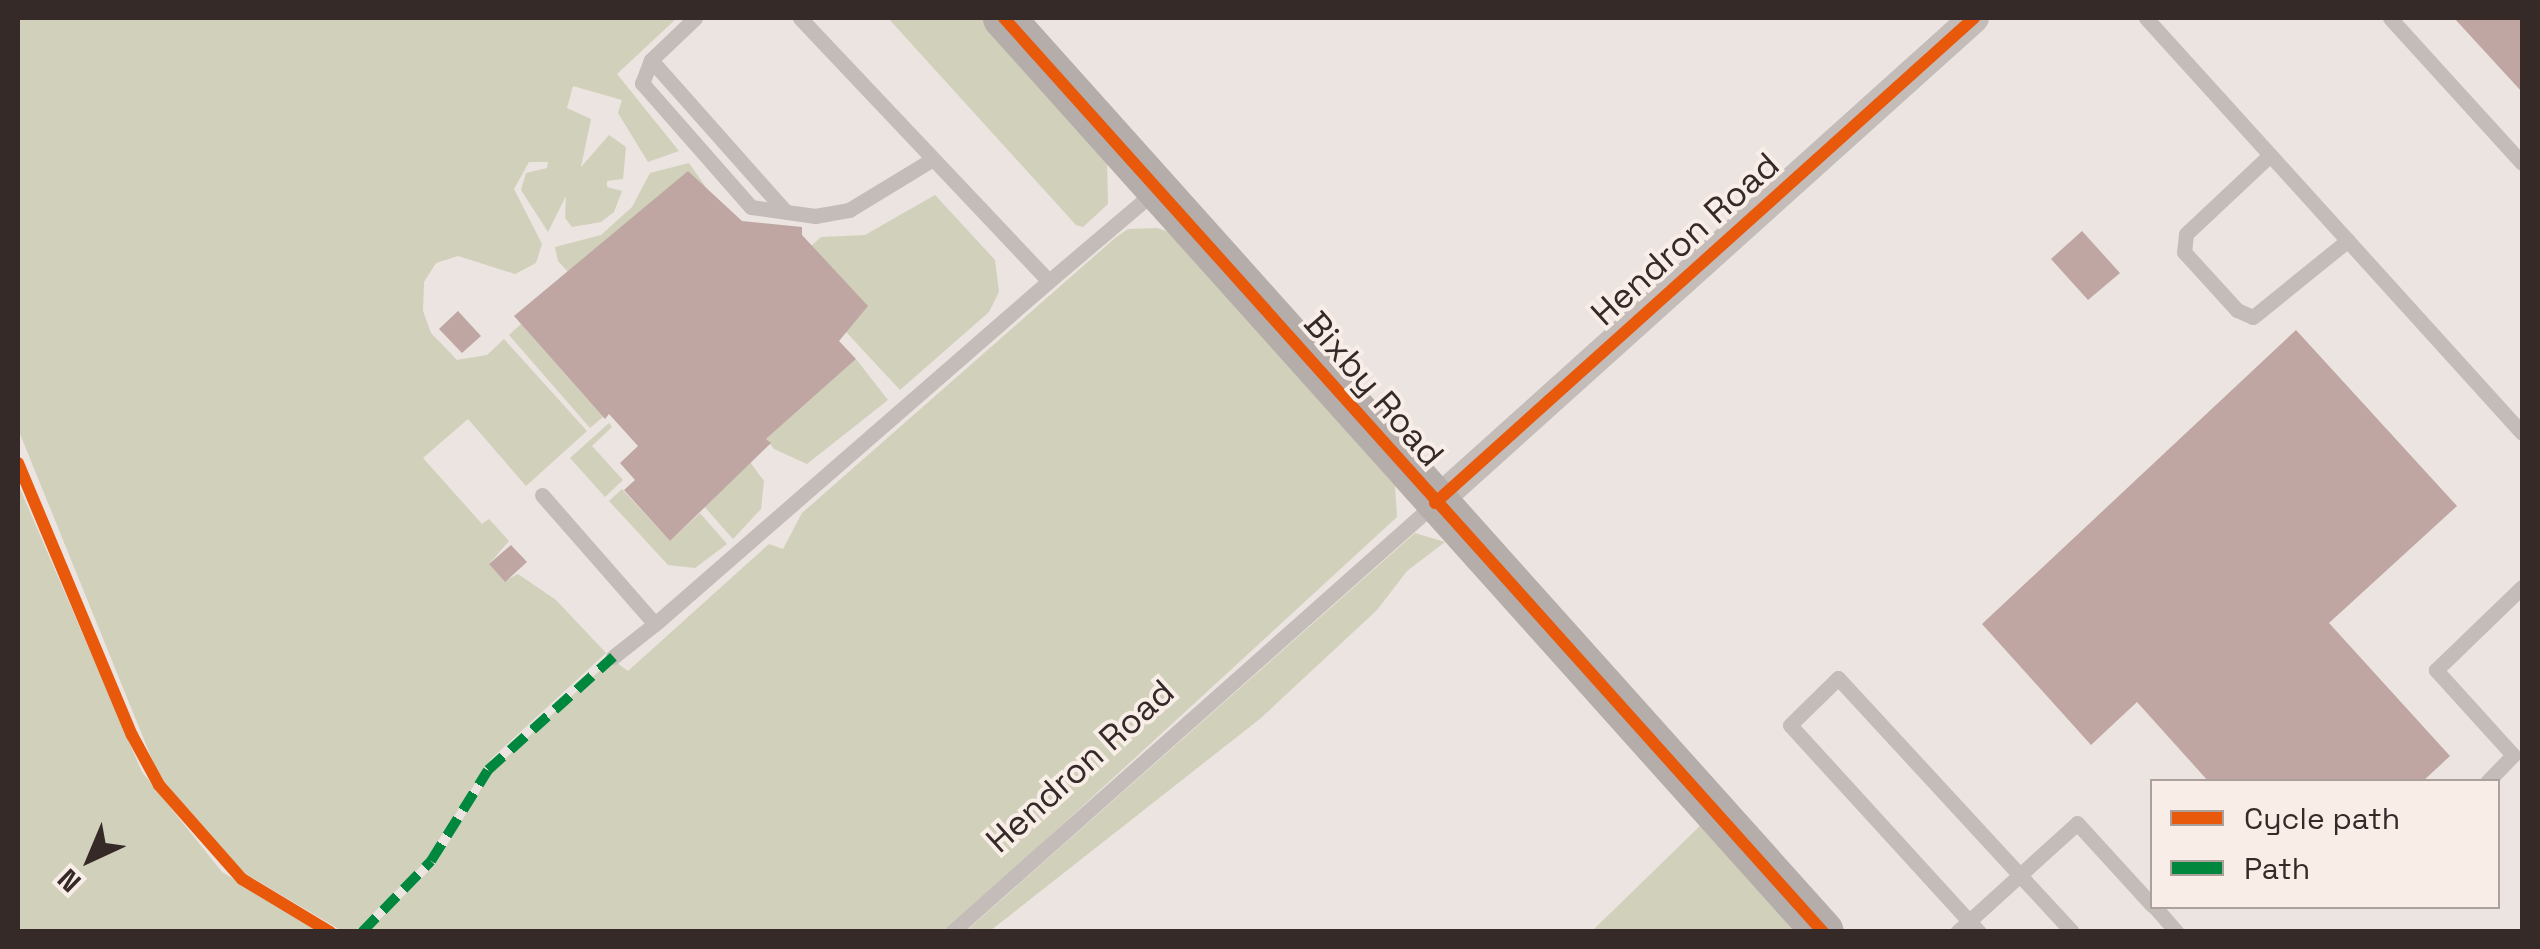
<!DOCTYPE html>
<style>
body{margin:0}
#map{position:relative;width:2540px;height:949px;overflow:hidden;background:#ece4e0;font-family:"Space Grotesk",sans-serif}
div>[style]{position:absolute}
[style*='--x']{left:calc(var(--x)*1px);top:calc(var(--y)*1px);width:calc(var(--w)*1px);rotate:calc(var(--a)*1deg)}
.green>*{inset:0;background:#d0d0bb}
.building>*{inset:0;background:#bfa6a2}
.lane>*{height:15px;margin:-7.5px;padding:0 7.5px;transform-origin:7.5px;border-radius:7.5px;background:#c4bcb9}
.street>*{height:30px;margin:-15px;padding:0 15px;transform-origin:15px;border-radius:15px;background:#c4bcb9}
.secondary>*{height:42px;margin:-21px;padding:0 21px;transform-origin:21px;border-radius:21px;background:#b5adaa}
.quiet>*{height:10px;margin-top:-5px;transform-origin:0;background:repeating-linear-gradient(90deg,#00873e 0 20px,transparent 0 30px)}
.cycleway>*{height:12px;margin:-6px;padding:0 6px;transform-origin:6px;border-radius:6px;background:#e8590c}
span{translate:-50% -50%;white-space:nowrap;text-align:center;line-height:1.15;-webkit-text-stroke:8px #f9eee7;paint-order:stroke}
.street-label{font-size:35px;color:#352a28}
.frame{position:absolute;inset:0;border:20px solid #352a28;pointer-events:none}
.legend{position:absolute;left:2150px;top:779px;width:350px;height:130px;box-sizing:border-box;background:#f9eee7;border:2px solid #aba09b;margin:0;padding:12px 18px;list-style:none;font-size:30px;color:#352a28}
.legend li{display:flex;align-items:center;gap:20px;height:50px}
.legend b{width:50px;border:2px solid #aba09b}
.north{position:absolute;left:40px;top:809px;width:100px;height:100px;-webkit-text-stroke:8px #f9eee7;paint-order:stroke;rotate:224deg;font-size:28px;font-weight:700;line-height:40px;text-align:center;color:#352a28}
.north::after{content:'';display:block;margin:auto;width:35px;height:45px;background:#352a28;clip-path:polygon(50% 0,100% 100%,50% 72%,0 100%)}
</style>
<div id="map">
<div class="green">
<div style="clip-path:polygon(18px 18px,677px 18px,617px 74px,679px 151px,648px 162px,618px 113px,622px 100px,573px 86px,567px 108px,591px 119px,581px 167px,609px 135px,626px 147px,623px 179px,607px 181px,607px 187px,622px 191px,614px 212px,601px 222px,572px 227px,565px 218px,566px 196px,548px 232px,521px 190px,526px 173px,547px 168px,548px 162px,529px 162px,514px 189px,542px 244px,536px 263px,515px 274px,458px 256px,436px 263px,424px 282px,423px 311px,431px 333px,457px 360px,487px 355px,504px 339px,587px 431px,526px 486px,468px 419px,423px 458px,482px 524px,489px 519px,509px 541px,489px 564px,504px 581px,518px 574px,556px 600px,606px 653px,491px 759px,423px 864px,355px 931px,342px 931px,246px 874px,219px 851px,158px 774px,18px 429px)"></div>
<div style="clip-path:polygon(888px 18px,983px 18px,1107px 161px,1108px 204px,1083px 227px,1076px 225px)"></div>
<div style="clip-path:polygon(689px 163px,714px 199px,688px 171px,571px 275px,558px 261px,555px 247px,601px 235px,632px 207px,650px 173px)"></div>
<div style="clip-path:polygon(935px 195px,995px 260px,999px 292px,989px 312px,900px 390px,847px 333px,810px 247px,821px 237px,865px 235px)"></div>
<div style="clip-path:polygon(1157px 228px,1172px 233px,1395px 486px,1397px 517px,987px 894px,944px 931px,367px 932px,435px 865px,492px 771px,591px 678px,613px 660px,628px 671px,769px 544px,783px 549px,802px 513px,1115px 238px,1128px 229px)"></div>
<div style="clip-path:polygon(521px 324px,603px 417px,590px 428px,509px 335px)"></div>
<div style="clip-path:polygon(856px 359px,888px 400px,807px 464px,774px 449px,766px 439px)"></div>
<div style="clip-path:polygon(609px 423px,612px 427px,592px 446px,623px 480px,605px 497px,570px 458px)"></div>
<div style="clip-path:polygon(750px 462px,764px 481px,761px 509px,733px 539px,702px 504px)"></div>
<div style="clip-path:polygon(18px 484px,142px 772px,222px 872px,318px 931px,18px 931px)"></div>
<div style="clip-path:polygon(622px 489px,670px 541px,700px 513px,727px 544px,695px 568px,668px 565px,609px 501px)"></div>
<div style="clip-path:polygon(1415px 533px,1445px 542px,1407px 571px,1377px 610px,1261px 718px,990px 931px,965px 932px)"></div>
<div style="clip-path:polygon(1704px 822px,1804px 932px,1591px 932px)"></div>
</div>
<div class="building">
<div style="clip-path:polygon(2454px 18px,2522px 18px,2522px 92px)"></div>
<div style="clip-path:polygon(688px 171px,742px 221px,802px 227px,802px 235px,868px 306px,839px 341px,856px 359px,766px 439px,771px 443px,670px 541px,624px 490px,635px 480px,620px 463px,638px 446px,609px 414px,605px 419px,514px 316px)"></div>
<div style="clip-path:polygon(2082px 231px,2120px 273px,2088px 300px,2051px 259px)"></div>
<div style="clip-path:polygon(458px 311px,481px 336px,462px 353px,439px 329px)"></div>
<div style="clip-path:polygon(2296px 330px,2457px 506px,2329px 623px,2450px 756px,2422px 782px,2209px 782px,2137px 702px,2091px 745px,1982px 624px)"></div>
<div style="clip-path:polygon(511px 545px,527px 562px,505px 582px,489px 564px)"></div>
</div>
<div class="lane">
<div style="--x:695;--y:18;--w:61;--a:136.3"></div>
<div style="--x:651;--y:60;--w:25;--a:111"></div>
<div style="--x:642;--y:83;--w:165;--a:48.7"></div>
<div style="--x:751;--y:207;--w:65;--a:8"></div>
<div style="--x:815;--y:216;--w:35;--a:-10"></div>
<div style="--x:849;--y:210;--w:98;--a:-31.3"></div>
<div style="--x:800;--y:18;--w:362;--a:46.6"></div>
<div style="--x:1049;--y:281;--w:138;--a:-40.3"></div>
<div style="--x:2146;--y:18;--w:560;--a:47.82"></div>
<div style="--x:2390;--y:18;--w:196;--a:47.7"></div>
<div style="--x:651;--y:60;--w:203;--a:48.4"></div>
<div style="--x:2270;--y:155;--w:115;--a:136.8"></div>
<div style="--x:2186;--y:234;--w:18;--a:96"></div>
<div style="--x:2184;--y:252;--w:79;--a:47.6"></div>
<div style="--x:2237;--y:310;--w:17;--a:24"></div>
<div style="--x:2253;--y:317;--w:122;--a:-39"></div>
<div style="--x:542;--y:495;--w:171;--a:48.8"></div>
<div style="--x:655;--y:624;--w:522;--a:-41.04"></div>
<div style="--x:613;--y:657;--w:53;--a:-38.2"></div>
<div style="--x:2487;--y:782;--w:37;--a:-46"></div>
<div style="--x:2513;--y:755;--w:115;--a:-132.2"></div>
<div style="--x:2436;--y:670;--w:120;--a:-44"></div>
<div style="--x:2154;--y:906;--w:35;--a:49"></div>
<div style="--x:952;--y:932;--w:646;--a:-41.61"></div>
<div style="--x:1957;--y:932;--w:162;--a:-42.2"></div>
<div style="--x:2077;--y:823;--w:111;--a:47.6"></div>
<div style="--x:1979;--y:932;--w:280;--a:-132.4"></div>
<div style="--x:1790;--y:725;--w:67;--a:-44.4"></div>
<div style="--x:1838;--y:678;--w:345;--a:47.3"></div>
</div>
<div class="street">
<div style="--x:1435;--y:503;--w:725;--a:-41.98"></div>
</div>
<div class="secondary">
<div style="--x:1004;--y:18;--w:1227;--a:48.14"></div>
</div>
<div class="quiet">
<div style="--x:362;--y:932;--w:99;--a:-45.8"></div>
<div style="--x:431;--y:861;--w:107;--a:-57.9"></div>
<div style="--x:488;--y:770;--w:169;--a:-42.1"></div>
</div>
<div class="cycleway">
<div style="--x:1004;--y:18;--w:1227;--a:48.14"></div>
<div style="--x:18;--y:463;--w:295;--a:67.3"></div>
<div style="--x:132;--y:735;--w:57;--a:61.6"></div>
<div style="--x:159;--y:785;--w:125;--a:48.6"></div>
<div style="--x:242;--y:879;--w:103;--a:31.1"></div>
<div style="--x:1435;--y:503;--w:725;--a:-41.98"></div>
</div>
<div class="street-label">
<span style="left:1685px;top:239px;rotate:-42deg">Hendron Road</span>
<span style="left:1374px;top:389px;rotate:49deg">Bixby Road</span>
<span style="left:1080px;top:766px;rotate:-42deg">Hendron Road</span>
</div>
<div class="frame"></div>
<ul class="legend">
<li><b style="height:12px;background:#e8590c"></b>Cycle path</li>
<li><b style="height:12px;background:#00873e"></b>Path</li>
</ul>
<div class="north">N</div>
</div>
